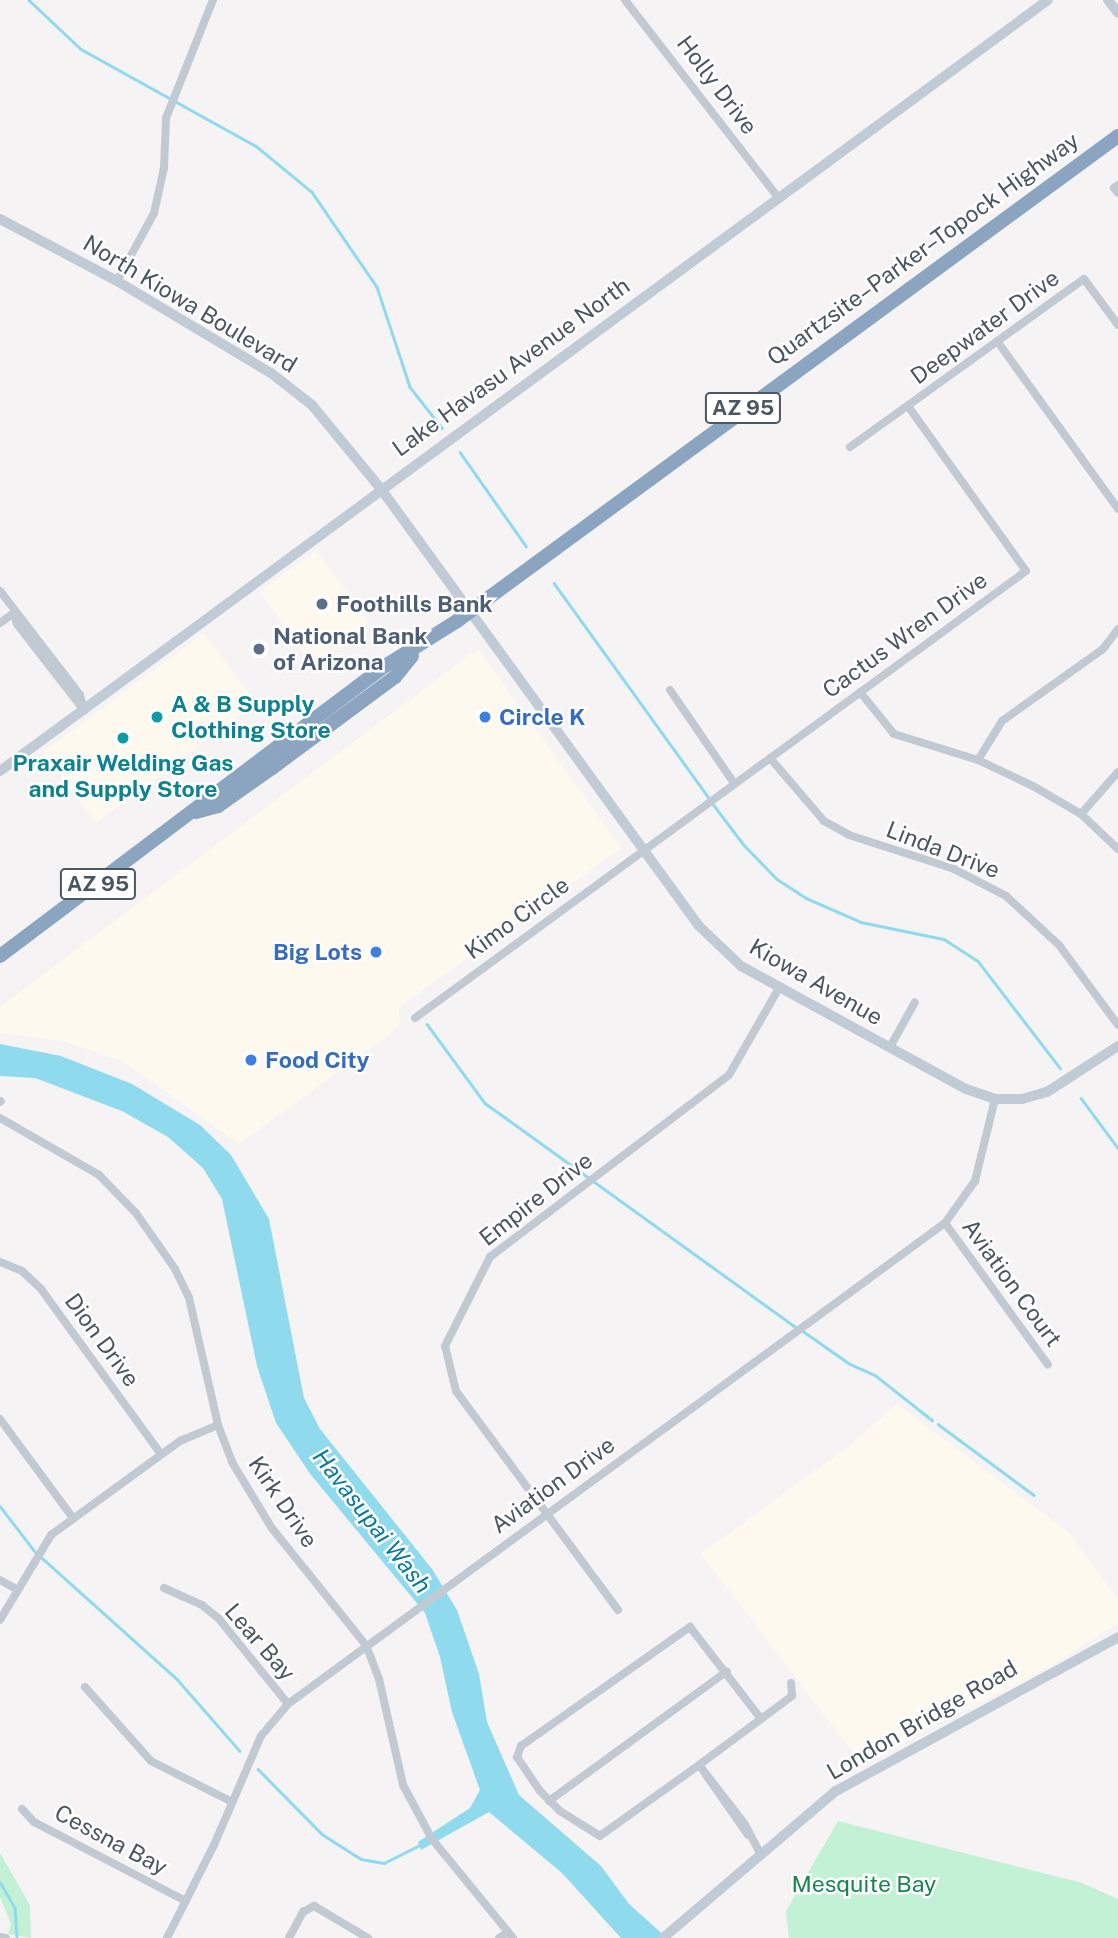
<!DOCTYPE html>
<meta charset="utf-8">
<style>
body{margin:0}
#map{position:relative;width:1118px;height:1938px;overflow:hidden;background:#f5f3f3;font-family:"Public Sans",sans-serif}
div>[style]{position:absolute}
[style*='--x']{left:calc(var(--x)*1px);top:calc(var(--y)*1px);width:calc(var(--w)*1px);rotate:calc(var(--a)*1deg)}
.commercial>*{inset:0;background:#fdf9ef}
.green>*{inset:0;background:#c3f1d5}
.water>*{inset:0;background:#90daee}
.stream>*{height:2.5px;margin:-1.25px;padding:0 1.25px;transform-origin:1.25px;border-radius:1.25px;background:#90daee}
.street>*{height:8px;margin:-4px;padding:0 4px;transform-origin:4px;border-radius:4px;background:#c1cad2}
.secondary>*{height:10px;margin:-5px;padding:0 5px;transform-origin:5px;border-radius:5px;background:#c1cbd6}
.highway>*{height:14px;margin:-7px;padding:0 7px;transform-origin:7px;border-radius:7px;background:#8ba5c1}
.dots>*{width:19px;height:19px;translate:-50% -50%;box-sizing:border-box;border:4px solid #fff;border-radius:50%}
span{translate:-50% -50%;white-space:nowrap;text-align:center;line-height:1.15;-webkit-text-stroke:5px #fff;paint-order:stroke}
.shield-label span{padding:2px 5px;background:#fff;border:2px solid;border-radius:5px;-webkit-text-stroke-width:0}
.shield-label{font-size:21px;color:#4a5661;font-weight:700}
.street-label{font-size:23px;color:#4a5661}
.service-label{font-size:23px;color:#4e5e75;font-weight:700}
.left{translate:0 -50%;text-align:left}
.culture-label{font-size:23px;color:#0d838f;font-weight:700}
.shop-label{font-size:23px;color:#366cbe;font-weight:700}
.right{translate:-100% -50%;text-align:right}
.park-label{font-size:23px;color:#17864f}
.water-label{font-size:24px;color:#0c7c9b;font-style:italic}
</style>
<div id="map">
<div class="commercial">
<div style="clip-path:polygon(316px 550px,369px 623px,314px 666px,260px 592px)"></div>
<div style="clip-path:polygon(204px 633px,256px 703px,96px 823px,43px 752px)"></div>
<div style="clip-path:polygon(478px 649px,621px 848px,399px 1007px,400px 1024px,391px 1033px,239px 1144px,124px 1062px,63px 1041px,0 1033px,0 1007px)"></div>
<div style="clip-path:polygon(897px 1404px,1069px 1533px,1118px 1600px,1118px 1623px,1048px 1667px,861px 1763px,701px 1554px,849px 1446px)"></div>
</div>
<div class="green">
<div style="clip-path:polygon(838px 1821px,1082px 1883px,1118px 1899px,1118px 1938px,789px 1938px,786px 1911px)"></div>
<div style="clip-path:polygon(0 1853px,30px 1905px,31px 1938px,8px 1934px,11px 1924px,0 1897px)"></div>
</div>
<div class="water">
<div style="clip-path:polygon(0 1044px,61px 1056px,132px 1084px,200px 1125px,231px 1155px,269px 1219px,304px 1398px,320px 1429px,432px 1569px,457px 1610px,479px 1674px,487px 1722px,519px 1795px,601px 1866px,629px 1904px,667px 1938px,621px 1938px,562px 1873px,489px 1812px,421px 1850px,418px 1842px,470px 1808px,480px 1790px,452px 1712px,440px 1657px,425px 1613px,311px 1475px,276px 1423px,257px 1366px,222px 1199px,203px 1168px,168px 1137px,122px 1111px,35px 1078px,0 1076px)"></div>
</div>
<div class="stream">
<div style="--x:29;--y:0;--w:71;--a:43.3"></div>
<div style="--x:81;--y:49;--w:200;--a:29"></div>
<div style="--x:256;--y:146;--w:72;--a:39.4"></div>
<div style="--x:312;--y:192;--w:115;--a:55.6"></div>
<div style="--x:377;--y:287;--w:105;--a:71.7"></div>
<div style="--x:410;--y:387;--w:52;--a:52"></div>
<div style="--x:460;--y:452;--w:115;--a:54.9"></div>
<div style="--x:554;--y:583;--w:266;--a:54.2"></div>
<div style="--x:713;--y:804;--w:51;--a:52.9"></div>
<div style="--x:744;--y:845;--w:47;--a:45.9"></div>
<div style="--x:777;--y:879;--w:35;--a:33"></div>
<div style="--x:806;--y:898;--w:60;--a:23.6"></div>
<div style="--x:861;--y:922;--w:85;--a:11.6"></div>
<div style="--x:944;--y:939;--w:40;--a:32.9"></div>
<div style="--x:978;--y:961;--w:135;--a:52.5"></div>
<div style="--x:427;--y:1024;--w:98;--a:53.7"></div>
<div style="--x:485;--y:1103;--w:385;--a:35.8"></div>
<div style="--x:1081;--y:1098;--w:62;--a:53.5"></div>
<div style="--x:803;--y:1331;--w:57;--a:35.1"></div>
<div style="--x:850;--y:1364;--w:27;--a:24"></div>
<div style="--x:875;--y:1375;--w:73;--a:38.3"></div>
<div style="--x:938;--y:1424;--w:119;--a:36.5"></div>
<div style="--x:0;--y:1506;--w:59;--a:52.5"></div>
<div style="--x:41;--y:1557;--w:184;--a:41.9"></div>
<div style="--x:178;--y:1680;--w:94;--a:48.9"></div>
<div style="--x:258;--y:1769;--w:91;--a:45.4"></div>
<div style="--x:322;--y:1834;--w:46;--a:32.7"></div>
<div style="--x:361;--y:1859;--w:23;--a:10"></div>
<div style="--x:384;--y:1863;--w:42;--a:-26.6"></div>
<div style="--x:0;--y:1882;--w:30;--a:60"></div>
<div style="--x:15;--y:1908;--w:30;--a:86"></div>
</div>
<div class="street">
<div style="--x:625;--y:0;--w:248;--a:52.2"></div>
<div style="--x:1118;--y:185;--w:5;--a:143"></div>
<div style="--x:1114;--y:188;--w:6;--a:51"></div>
<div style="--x:117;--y:281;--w:77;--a:-61.4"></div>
<div style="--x:154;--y:213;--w:46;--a:-77.5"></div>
<div style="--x:164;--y:168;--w:50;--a:-87.7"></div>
<div style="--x:166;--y:118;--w:127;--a:-68.3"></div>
<div style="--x:997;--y:341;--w:207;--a:54.2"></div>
<div style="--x:850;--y:447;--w:288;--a:-35.7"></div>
<div style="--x:1084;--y:279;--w:57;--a:53.5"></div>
<div style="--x:0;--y:591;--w:131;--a:52.4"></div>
<div style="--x:80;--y:695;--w:16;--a:75"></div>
<div style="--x:14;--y:613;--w:11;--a:75"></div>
<div style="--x:17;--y:624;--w:108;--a:52.2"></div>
<div style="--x:0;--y:623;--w:17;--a:-36"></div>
<div style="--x:670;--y:690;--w:113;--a:55.5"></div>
<div style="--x:860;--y:692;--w:54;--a:51"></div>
<div style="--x:894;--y:734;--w:88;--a:17.2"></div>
<div style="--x:978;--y:760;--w:61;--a:25.3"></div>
<div style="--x:1033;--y:786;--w:56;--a:30.3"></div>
<div style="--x:1081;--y:814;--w:51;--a:43.4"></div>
<div style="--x:770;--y:758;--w:83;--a:49.4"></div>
<div style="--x:824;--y:821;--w:29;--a:29"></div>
<div style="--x:849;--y:835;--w:110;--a:17.9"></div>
<div style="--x:954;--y:869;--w:59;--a:27.4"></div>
<div style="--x:1006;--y:896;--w:72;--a:42.8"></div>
<div style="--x:1059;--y:945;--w:99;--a:53.6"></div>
<div style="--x:978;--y:760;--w:46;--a:-58.4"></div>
<div style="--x:1002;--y:721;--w:124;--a:-35.5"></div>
<div style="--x:1103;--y:649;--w:25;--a:-53"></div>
<div style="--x:1081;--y:814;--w:56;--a:-48.6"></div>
<div style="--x:415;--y:1018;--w:757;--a:-36.19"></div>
<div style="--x:1026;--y:571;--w:203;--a:-125.6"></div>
<div style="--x:890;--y:1047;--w:51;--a:-60.9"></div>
<div style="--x:0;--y:1102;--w:1;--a:-45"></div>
<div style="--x:0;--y:1118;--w:114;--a:29.9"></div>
<div style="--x:99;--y:1175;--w:53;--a:45.8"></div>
<div style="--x:136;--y:1213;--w:68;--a:55.1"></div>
<div style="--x:175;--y:1269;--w:32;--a:64"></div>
<div style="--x:189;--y:1298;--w:130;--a:77.1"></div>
<div style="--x:218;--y:1425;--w:40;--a:69"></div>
<div style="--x:232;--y:1462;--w:76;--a:59"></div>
<div style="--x:271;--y:1527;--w:151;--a:51.2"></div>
<div style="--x:366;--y:1645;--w:36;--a:69"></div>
<div style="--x:379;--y:1679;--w:109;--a:77.2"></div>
<div style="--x:403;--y:1785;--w:61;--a:61.8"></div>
<div style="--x:432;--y:1839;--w:128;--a:50.7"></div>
<div style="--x:945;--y:1223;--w:175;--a:54"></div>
<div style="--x:0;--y:1262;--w:24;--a:22"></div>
<div style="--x:22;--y:1271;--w:26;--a:43"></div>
<div style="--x:41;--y:1289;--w:204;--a:54"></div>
<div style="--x:0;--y:1419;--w:123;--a:53.6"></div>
<div style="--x:0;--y:1580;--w:18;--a:29"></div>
<div style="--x:164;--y:1588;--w:42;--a:24.1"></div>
<div style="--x:202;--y:1605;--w:22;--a:39"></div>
<div style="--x:219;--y:1619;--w:109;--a:50.9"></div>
<div style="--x:618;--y:1610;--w:272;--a:-126.5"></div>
<div style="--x:456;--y:1391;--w:46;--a:-103.7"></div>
<div style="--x:445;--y:1346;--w:100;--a:-63.2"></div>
<div style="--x:490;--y:1257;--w:300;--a:-37.3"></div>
<div style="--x:729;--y:1075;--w:100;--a:-60.1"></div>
<div style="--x:0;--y:1620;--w:99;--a:-59"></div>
<div style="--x:51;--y:1535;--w:160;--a:-36.1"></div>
<div style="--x:180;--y:1441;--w:41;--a:-22.8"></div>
<div style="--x:85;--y:1687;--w:99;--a:48.3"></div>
<div style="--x:151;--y:1761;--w:91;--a:26.8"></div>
<div style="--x:699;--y:1765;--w:122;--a:144.4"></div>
<div style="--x:600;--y:1836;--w:47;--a:-148"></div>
<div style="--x:560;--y:1811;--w:28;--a:-135"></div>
<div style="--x:540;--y:1791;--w:41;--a:-124.1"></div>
<div style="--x:517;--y:1757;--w:12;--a:-70"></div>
<div style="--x:521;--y:1746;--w:207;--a:-35.2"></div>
<div style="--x:690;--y:1627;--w:116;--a:52.3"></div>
<div style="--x:706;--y:1775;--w:73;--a:55"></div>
<div style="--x:549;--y:1801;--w:220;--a:-36.1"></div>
<div style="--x:22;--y:1809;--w:18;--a:47"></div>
<div style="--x:34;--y:1822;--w:171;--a:27.5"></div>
<div style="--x:760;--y:1853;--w:34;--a:-118"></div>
<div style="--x:744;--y:1823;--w:73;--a:-127.8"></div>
<div style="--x:699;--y:1765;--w:116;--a:-36.6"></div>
<div style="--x:792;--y:1696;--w:13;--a:-94"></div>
<div style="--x:0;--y:1937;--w:6;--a:9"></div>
<div style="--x:167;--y:1938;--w:104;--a:-63.2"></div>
<div style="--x:214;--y:1845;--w:119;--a:-66.7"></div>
<div style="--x:261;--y:1736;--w:42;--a:-49.8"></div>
<div style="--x:288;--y:1704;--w:814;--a:-36.21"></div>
<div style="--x:945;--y:1223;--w:52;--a:-54.5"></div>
<div style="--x:975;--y:1181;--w:84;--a:-76.3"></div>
<div style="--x:289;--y:1938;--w:30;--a:-62"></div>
<div style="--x:303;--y:1912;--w:13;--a:-29"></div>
<div style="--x:314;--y:1906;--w:63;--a:30.7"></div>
<div style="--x:499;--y:1938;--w:11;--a:-34"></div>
</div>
<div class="secondary">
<div style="--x:1108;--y:0;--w:16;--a:52"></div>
<div style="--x:0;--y:219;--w:132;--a:27.9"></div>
<div style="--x:117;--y:281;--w:179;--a:30.9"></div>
<div style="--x:271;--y:373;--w:52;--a:38"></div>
<div style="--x:312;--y:405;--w:109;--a:50.6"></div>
<div style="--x:381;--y:489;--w:540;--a:53.96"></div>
<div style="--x:699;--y:926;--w:58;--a:43.6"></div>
<div style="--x:741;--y:966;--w:256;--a:28.7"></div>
<div style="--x:966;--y:1089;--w:31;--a:19"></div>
<div style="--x:995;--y:1099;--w:27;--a:0"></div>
<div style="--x:1022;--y:1099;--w:26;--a:-16"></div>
<div style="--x:1047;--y:1092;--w:85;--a:-32.9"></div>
<div style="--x:0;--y:771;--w:1301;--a:-36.34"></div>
<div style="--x:663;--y:1938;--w:227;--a:-40.4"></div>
<div style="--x:836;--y:1791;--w:321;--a:-28.6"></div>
</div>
<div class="highway">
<div style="--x:196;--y:812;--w:23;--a:-15"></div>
<div style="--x:218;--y:806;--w:66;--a:-35.1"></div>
<div style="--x:272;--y:768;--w:153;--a:-36.5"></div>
<div style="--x:395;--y:677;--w:27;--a:-51"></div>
<div style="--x:0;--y:956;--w:482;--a:-37"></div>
<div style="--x:385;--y:666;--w:85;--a:-32"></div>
<div style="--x:457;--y:621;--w:820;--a:-36.27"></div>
</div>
<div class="dots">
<div style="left:322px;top:604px;background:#5c6f8a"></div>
<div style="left:259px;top:649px;background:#5c6f8a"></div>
<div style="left:157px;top:717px;background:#0f9aa8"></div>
<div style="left:485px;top:717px;background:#3f7fe0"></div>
<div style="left:123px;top:738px;background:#0f9aa8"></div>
<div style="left:376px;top:952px;background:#3f7fe0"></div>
<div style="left:251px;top:1060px;background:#3f7fe0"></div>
</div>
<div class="shield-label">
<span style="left:743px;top:408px">AZ 95</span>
<span style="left:98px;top:884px">AZ 95</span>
</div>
<div class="street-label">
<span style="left:717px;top:85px;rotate:53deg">Holly Drive</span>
<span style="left:923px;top:249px;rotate:-36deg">Quartzsite–Parker–Topock Highway</span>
<span style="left:190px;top:304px;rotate:31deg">North Kiowa Boulevard</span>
<span style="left:985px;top:327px;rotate:-36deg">Deepwater Drive</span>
<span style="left:511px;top:367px;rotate:-36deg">Lake Havasu Avenue North</span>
<span style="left:905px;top:635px;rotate:-36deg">Cactus Wren Drive</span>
<span style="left:943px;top:850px;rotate:21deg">Linda Drive</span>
<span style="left:517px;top:918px;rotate:-36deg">Kimo Circle</span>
<span style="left:816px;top:982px;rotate:30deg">Kiowa Avenue</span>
<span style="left:536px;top:1199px;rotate:-38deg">Empire Drive</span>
<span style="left:1012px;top:1283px;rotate:54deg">Aviation Court</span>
<span style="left:102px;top:1340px;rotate:54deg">Dion Drive</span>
<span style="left:553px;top:1485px;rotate:-36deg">Aviation Drive</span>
<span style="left:283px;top:1502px;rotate:56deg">Kirk Drive</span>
<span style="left:260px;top:1642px;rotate:49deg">Lear Bay</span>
<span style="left:922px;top:1720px;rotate:-30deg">London Bridge Road</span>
<span style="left:111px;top:1840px;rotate:28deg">Cessna Bay</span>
</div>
<div class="service-label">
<span class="left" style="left:336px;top:604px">Foothills Bank</span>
<span class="left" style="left:273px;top:649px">National Bank<br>of Arizona</span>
</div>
<div class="culture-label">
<span class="left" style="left:171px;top:717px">A &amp; B Supply<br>Clothing Store</span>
<span style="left:123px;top:776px">Praxair Welding Gas<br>and Supply Store</span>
</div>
<div class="shop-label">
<span class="left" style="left:499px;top:717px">Circle K</span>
<span class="right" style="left:362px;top:952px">Big Lots</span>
<span class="left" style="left:265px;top:1060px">Food City</span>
</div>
<div class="park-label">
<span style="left:864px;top:1884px">Mesquite Bay</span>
</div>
<div class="water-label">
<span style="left:372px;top:1521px;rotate:52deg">Havasupai Wash</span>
</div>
</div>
